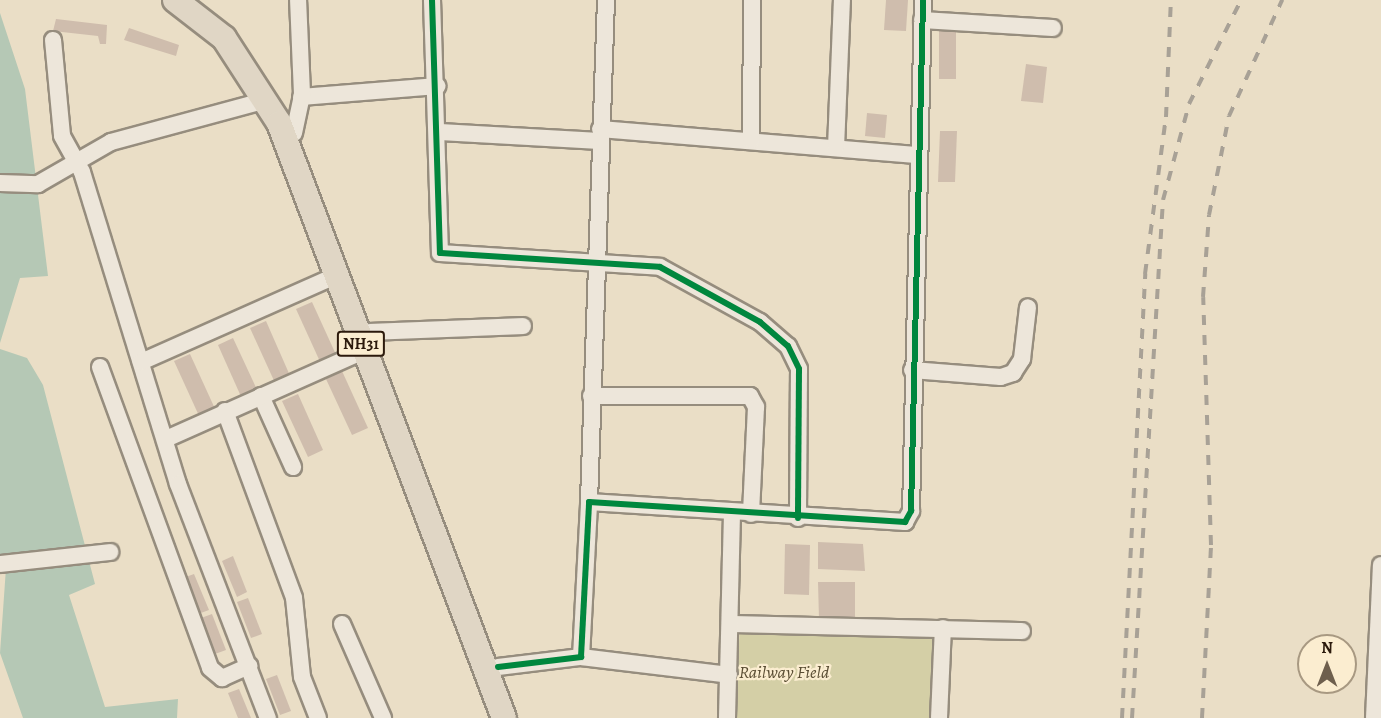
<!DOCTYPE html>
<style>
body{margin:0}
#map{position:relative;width:1381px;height:718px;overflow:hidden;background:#eadec6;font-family:Alegreya,serif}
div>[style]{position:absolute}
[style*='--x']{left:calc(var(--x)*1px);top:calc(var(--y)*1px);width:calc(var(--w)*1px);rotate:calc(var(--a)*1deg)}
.green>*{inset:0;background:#d4cfa6}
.water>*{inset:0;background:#b5c8b5}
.building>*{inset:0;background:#cfbdad}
.roads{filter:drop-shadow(2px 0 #968d7e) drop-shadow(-2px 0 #968d7e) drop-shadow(0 2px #968d7e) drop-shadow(0 -2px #968d7e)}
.minor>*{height:16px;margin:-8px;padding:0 8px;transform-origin:8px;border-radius:8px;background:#ede6da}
.highway>*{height:24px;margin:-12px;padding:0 12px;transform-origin:12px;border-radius:12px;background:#e0d6c5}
.rail>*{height:4px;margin-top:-2px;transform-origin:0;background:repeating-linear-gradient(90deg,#a8a196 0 10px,transparent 0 20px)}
.cycleway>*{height:6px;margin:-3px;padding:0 3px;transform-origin:3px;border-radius:3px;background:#00873e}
span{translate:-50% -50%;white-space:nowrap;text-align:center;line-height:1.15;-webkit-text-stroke:4.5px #fbedd0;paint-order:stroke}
.shield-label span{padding:2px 4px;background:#fbedd0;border:2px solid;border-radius:4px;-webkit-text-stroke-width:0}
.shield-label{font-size:16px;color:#2c1a0c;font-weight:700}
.park-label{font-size:18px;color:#594c32;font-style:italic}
.north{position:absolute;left:1297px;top:634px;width:60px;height:60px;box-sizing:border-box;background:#fbedd0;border:2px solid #a89982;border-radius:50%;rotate:0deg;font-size:16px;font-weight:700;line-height:24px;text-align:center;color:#2c1a0c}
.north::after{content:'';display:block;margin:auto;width:21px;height:27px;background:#6e5f4d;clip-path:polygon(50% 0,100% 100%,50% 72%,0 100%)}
</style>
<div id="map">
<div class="green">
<div style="clip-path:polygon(740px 624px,935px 637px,930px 718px,735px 718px)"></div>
</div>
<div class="water">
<div style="clip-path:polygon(0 13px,25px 89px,48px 276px,20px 278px,0 343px)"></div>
<div style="clip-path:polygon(0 349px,27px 358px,43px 385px,95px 584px,69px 595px,105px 707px,178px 699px,177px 718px,23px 718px,0 653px,6px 568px,0 567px)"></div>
</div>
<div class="building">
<div style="clip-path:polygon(886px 0,908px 0,906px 31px,884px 30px)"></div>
<div style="clip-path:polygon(56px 19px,107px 25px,106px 44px,100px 44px,98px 36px,53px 31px)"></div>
<div style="clip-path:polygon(129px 28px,179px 45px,176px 56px,124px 40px)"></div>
<div style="clip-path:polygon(939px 31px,956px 32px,956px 79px,939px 79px)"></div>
<div style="clip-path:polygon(1026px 64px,1047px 67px,1043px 103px,1021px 101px)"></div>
<div style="clip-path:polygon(867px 113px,887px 115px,885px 138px,865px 136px)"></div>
<div style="clip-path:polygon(940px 131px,957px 131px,955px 182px,938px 182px)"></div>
<div style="clip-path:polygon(312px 302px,338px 359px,322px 366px,296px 309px)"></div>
<div style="clip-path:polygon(266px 321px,291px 378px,276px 385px,250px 328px)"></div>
<div style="clip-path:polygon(233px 338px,259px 394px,243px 401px,218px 345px)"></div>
<div style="clip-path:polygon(190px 354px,216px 411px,200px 418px,174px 361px)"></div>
<div style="clip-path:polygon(342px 371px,368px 428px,352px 435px,326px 379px)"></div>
<div style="clip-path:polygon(298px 394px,323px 450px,308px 457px,282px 401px)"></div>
<div style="clip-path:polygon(818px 542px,863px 544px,865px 571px,818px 569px)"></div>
<div style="clip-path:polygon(785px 544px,810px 545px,809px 595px,784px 594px)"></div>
<div style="clip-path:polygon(233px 556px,247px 592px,237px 597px,222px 561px)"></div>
<div style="clip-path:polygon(194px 574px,209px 610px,198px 614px,183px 578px)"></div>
<div style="clip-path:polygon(818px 582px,855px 582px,855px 619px,819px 619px)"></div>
<div style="clip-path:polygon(248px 598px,262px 634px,251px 638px,237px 602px)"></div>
<div style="clip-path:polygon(212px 614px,226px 650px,215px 654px,201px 618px)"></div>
<div style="clip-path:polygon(277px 675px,291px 711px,280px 715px,266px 679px)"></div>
<div style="clip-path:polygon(239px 689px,251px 718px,238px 718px,228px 693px)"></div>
</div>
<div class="roads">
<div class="minor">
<div style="--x:432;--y:0;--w:253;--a:88.2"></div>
<div style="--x:440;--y:253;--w:220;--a:3.6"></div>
<div style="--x:660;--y:267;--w:114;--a:28.8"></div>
<div style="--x:760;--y:322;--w:37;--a:41"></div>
<div style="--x:788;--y:346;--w:25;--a:64"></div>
<div style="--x:799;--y:369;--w:149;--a:90.4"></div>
<div style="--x:922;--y:20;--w:131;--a:3.5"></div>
<div style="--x:53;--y:40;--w:96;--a:84.6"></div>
<div style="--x:62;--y:136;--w:41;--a:60.9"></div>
<div style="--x:82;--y:172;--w:326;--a:72.9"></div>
<div style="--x:178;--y:484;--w:251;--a:69"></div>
<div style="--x:301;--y:97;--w:137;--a:-4.6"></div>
<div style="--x:600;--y:129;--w:317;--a:4.7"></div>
<div style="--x:440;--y:132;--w:160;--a:3.2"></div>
<div style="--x:294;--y:133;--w:40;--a:-78"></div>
<div style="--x:302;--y:94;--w:94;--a:-92.4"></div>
<div style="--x:751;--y:140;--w:140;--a:-89.6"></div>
<div style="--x:836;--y:148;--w:148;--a:-87.7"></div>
<div style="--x:0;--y:183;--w:38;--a:2"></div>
<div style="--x:38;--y:184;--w:84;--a:-29.9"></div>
<div style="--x:111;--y:142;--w:162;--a:-15.1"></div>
<div style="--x:370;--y:332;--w:153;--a:-2.2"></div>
<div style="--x:141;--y:362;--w:212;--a:-23.9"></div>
<div style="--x:100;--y:367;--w:320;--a:69.9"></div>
<div style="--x:210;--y:668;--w:16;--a:40"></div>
<div style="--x:222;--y:678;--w:30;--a:-24"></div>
<div style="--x:912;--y:370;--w:89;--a:4.5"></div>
<div style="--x:1001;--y:377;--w:13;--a:-18"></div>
<div style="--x:1013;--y:373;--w:17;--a:-57"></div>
<div style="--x:1022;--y:359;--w:52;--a:-83.4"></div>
<div style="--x:261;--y:396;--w:78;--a:65.7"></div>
<div style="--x:591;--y:396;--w:159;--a:0"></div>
<div style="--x:750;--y:396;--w:13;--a:61"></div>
<div style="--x:756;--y:407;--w:107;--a:92.7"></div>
<div style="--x:225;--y:411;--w:199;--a:69.7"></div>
<div style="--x:294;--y:598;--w:79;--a:84.2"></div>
<div style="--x:302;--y:677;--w:44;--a:68.7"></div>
<div style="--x:166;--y:439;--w:217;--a:-24"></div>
<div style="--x:589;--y:502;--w:502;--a:-88.06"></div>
<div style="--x:0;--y:564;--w:111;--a:-6.2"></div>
<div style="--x:342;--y:624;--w:103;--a:66.4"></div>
<div style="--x:731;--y:624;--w:291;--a:1.4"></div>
<div style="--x:581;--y:657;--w:149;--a:6.9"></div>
<div style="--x:498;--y:667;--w:84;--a:-6.9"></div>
<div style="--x:581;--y:657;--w:155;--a:-87"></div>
<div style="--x:589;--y:502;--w:317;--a:3.6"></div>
<div style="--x:905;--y:522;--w:13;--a:-61"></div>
<div style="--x:911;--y:511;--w:511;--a:-88.65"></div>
<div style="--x:727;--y:718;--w:206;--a:-88.6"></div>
<div style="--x:939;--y:718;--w:90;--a:-87.5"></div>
<div style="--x:1374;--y:718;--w:153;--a:-87.4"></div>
</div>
<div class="highway">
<div style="--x:175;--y:0;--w:62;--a:37.8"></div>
<div style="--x:224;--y:38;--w:101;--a:57.1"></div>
<div style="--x:279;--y:123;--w:636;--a:69.29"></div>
</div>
</div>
<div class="rail">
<div style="--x:1122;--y:718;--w:445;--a:-87"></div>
<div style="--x:1145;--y:274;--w:158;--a:-82.4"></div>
<div style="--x:1166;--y:117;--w:117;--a:-87.6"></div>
<div style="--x:1132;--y:718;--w:519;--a:-86.58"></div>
<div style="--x:1163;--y:200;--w:99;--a:-74.8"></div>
<div style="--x:1189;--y:104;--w:116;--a:-63.4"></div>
<div style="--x:1202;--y:718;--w:173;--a:-87"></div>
<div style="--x:1211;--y:545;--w:248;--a:-91.8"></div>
<div style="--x:1203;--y:297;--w:82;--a:-85.8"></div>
<div style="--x:1209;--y:215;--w:101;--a:-78.6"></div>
<div style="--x:1229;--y:116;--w:128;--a:-65.4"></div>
</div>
<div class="cycleway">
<div style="--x:432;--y:0;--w:253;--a:88.2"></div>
<div style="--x:440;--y:253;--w:220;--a:3.6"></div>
<div style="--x:660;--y:267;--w:114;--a:28.8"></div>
<div style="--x:760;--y:322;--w:37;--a:41"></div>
<div style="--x:788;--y:346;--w:25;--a:64"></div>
<div style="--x:799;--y:369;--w:149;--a:90.4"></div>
<div style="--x:498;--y:667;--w:84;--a:-6.9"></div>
<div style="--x:581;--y:657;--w:155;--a:-87"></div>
<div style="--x:589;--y:502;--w:317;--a:3.6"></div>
<div style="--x:905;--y:522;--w:13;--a:-61"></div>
<div style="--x:911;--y:511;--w:511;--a:-88.65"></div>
</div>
<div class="shield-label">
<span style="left:361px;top:344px">NH31</span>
</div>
<div class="park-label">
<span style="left:784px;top:672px">Railway Field</span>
</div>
<div class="north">N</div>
</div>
